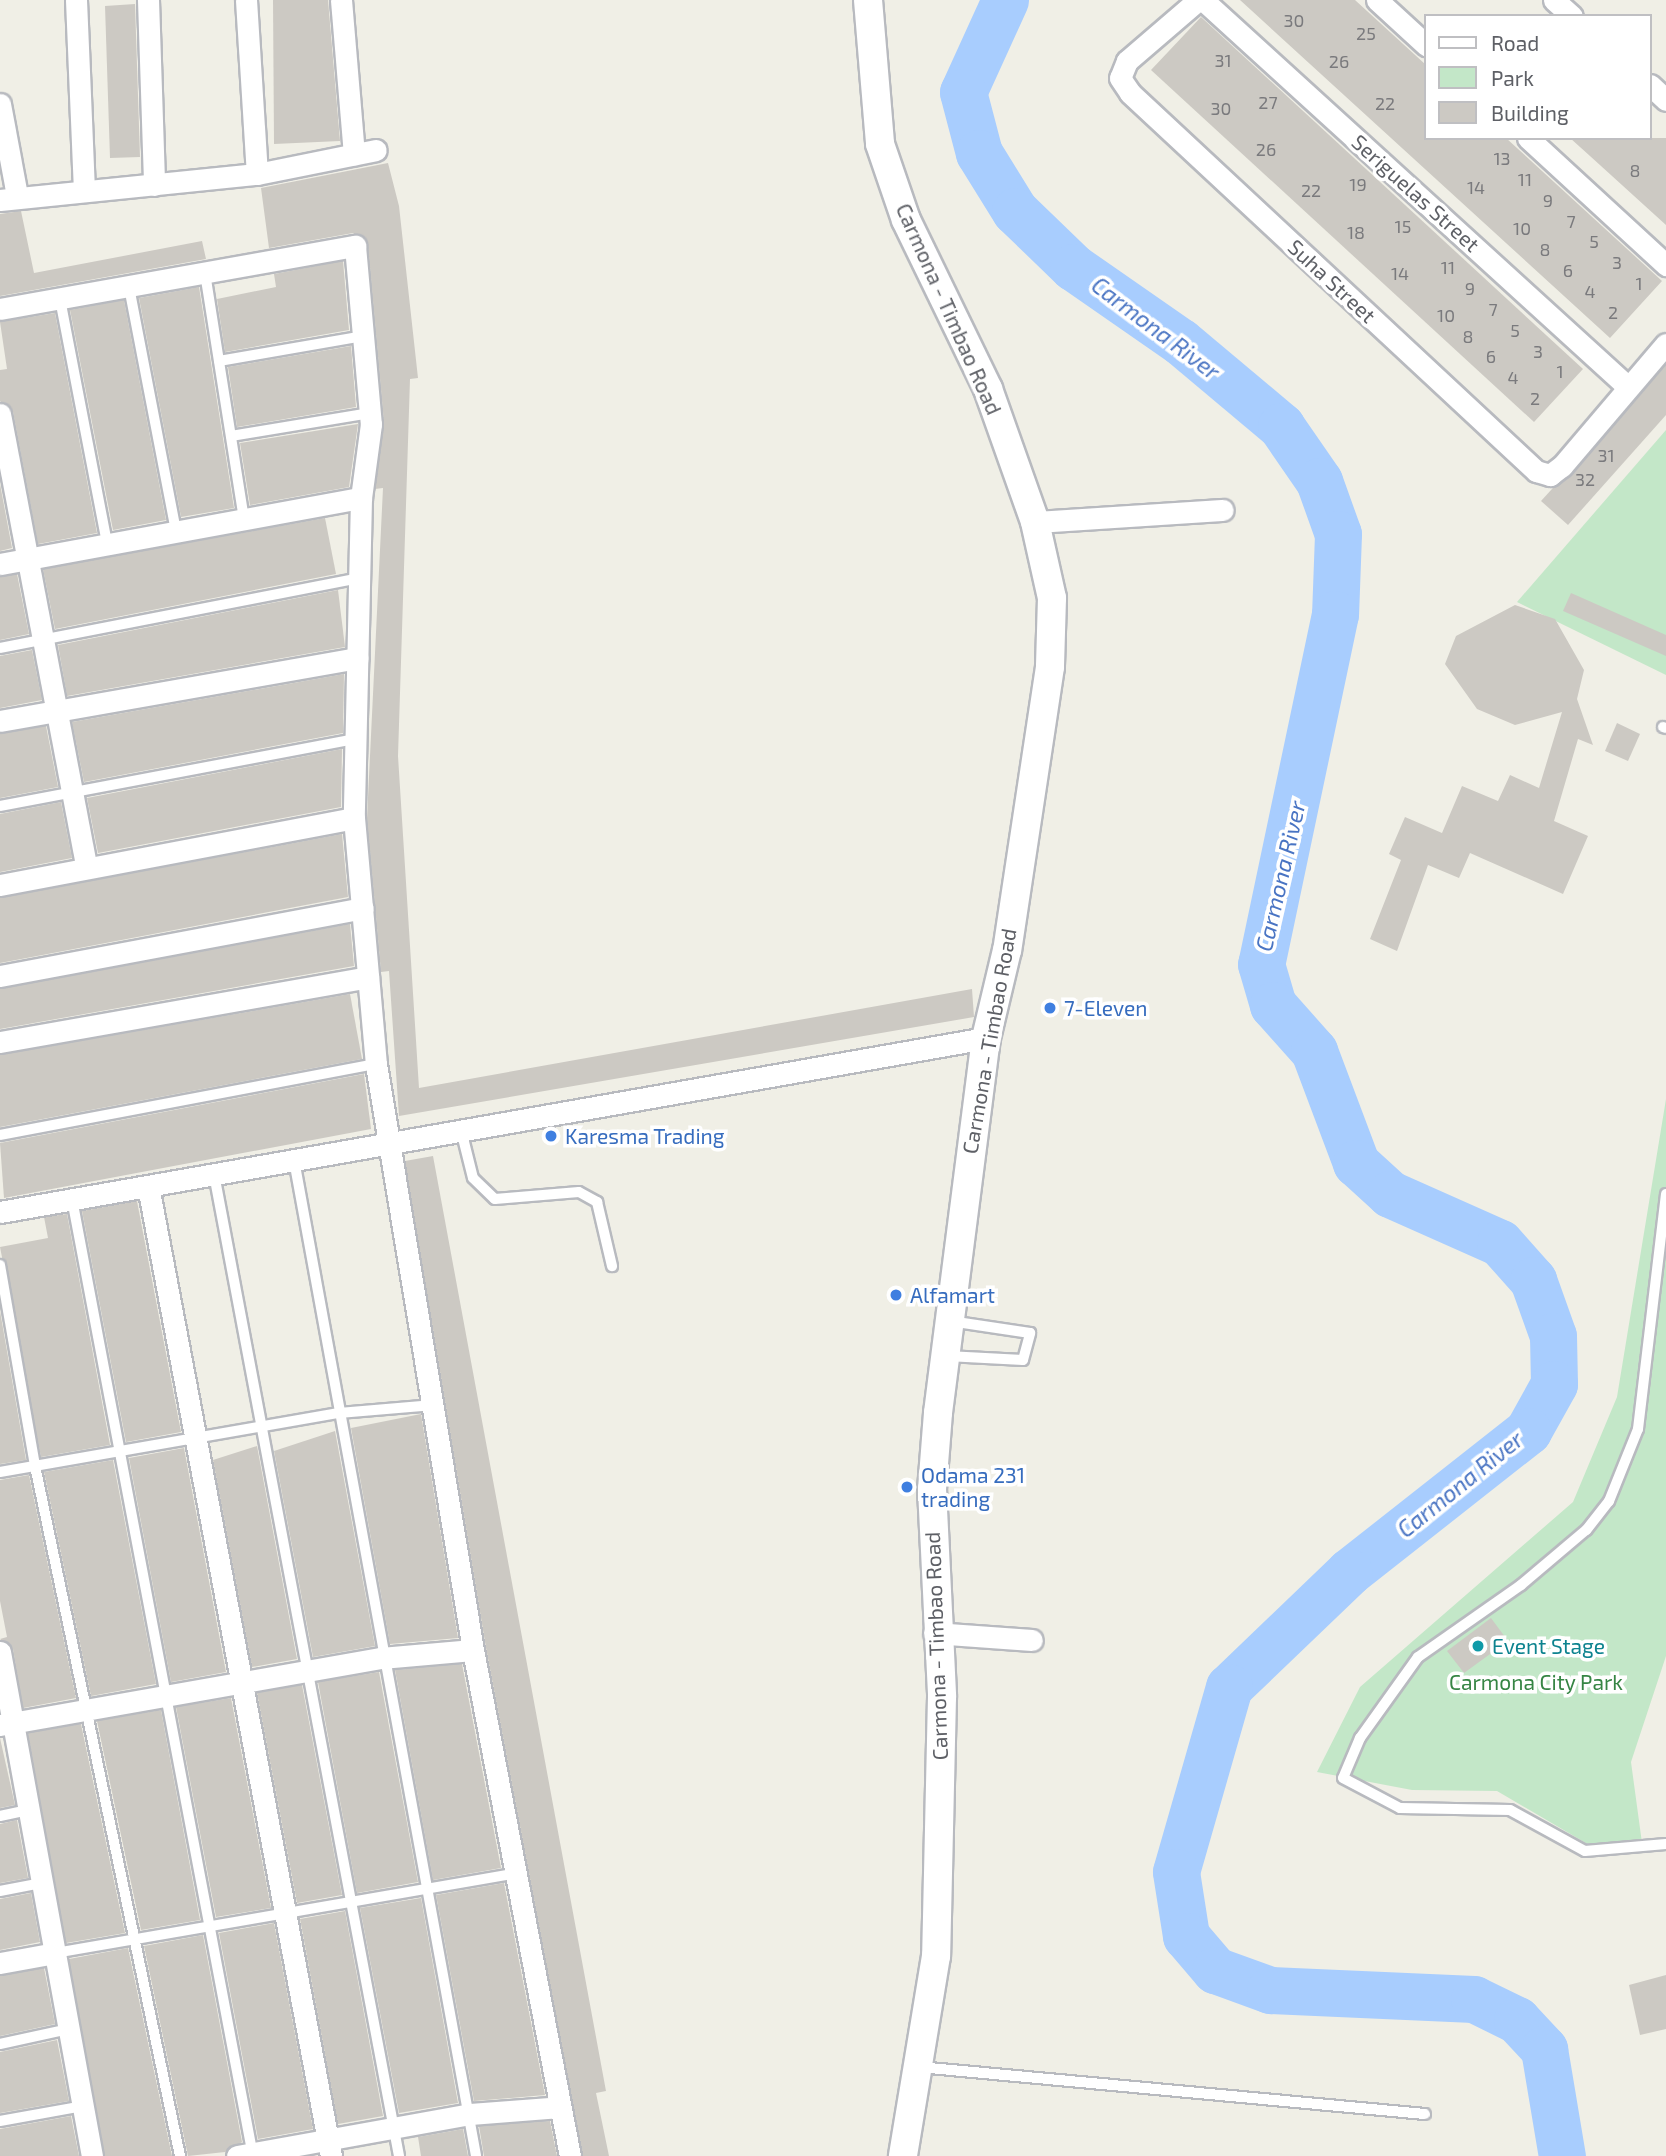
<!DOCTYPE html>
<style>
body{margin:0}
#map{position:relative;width:1666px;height:2156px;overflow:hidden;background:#f0efe6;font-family:"Exo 2",sans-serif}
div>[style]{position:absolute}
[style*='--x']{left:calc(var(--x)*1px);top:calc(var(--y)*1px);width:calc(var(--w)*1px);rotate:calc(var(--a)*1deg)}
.green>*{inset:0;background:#c3e7c8}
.river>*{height:47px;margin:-23.5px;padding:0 23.5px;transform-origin:23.5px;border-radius:23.5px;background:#a8cdfe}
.building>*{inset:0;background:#ccc9c3}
.roads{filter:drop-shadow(2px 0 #b8babf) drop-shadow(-2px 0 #b8babf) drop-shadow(0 2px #b8babf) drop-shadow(0 -2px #b8babf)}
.lane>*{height:10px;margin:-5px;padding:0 5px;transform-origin:5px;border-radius:5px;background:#fff}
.street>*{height:21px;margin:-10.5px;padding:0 10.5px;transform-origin:10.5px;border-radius:10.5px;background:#fff}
.secondary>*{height:28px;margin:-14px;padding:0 14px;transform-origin:14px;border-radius:14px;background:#fff}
.dots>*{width:19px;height:19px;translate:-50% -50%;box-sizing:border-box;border:4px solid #fff;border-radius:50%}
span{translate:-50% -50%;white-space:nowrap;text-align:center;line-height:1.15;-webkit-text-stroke:7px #fff;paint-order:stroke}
.number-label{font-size:18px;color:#7a7a7d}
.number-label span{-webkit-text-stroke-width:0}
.street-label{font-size:21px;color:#5e6066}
.shop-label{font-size:21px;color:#366cbe}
.left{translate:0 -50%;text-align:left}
.culture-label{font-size:21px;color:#0d838f}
.park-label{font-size:21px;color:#368544}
.water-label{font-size:23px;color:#4974c3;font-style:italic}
.legend{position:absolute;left:1424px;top:14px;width:228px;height:126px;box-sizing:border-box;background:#fff;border:2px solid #bfbfc2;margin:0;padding:9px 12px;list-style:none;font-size:21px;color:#5e6066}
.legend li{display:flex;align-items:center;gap:14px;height:35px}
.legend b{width:35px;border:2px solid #bfbfc2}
</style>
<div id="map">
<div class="green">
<div style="clip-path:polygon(1666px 430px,1666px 675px,1517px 602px)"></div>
<div style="clip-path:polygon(1666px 1099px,1666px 1656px,1631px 1762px,1642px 1843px,1596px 1849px,1497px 1791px,1412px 1790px,1317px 1772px,1360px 1687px,1573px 1502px,1617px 1397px)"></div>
</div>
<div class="river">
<div style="--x:1005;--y:0;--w:101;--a:114.5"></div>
<div style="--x:963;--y:92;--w:63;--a:75.3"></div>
<div style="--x:979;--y:153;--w:68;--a:58.2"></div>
<div style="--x:1015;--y:211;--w:81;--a:44"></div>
<div style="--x:1073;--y:267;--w:131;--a:34.8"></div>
<div style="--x:1181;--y:342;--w:131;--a:40"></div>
<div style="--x:1281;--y:426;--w:67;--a:55.4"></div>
<div style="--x:1319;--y:481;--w:56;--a:70.3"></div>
<div style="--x:1338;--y:534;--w:80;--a:92.1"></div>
<div style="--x:1335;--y:614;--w:358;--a:101.9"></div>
<div style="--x:1261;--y:964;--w:43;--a:73.7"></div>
<div style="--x:1273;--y:1005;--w:62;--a:48.3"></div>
<div style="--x:1314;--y:1051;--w:120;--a:69.4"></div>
<div style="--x:1356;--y:1163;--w:46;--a:42.4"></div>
<div style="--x:1390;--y:1194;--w:120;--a:24"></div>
<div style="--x:1500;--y:1243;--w:50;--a:48.3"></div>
<div style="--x:1533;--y:1280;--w:59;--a:70.3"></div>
<div style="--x:1553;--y:1336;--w:48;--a:88.8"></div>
<div style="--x:1554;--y:1384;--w:54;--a:119"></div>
<div style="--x:1528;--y:1431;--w:228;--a:141.8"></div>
<div style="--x:1349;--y:1572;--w:166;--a:136.2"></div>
<div style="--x:1229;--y:1687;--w:192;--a:106"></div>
<div style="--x:1176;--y:1872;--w:65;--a:81.1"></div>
<div style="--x:1186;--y:1936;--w:45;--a:49.5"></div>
<div style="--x:1215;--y:1970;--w:59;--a:20"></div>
<div style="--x:1270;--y:1990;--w:204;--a:2.5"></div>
<div style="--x:1474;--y:1999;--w:48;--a:26"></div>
<div style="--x:1517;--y:2020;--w:40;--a:47"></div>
<div style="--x:1544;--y:2049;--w:109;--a:80.5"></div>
</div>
<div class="building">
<div style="clip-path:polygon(273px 0,328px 0,340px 141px,274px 144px)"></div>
<div style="clip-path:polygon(1240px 0,1355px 0,1426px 65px,1426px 138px,1506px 138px,1662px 281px,1610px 338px)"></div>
<div style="clip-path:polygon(135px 4px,140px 157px,110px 158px,105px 6px)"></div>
<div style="clip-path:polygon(1201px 17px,1583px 369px,1534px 422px,1151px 70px)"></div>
<div style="clip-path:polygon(1570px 138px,1666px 138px,1666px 225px,1590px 156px)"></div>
<div style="clip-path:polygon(388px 163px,399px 206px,418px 378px,410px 379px,398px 756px,419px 1088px,972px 989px,974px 1017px,399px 1116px,389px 971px,381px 972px,367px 818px,383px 488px,375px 489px,384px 423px,368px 245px,353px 233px,269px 248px,261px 188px)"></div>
<div style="clip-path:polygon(21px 211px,34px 273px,202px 241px,206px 259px,0 296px,0 214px)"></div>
<div style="clip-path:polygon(343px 261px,349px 330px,225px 352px,217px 299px,276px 287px,274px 274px)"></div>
<div style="clip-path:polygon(199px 287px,234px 508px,181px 517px,139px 298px)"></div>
<div style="clip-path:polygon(124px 300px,166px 520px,113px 530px,70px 310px)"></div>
<div style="clip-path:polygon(55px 313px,97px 533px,38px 544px,13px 412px,0 401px,0 370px,7px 369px,0 322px)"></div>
<div style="clip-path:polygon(351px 346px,356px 407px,237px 427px,228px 367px)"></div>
<div style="clip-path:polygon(1666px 364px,1666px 415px,1568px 525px,1541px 501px)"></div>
<div style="clip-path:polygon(358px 424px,349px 487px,250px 505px,240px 443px)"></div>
<div style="clip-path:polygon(0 484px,12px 548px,0 551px)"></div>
<div style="clip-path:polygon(325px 518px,336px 574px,55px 629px,43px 569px)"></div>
<div style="clip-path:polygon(17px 574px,29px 634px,0 640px,0 577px)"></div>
<div style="clip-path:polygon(338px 590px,345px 647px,67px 696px,58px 645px)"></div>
<div style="clip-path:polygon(1571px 593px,1666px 635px,1666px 656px,1563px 611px)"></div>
<div style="clip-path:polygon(1515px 605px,1555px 619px,1584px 670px,1577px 699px,1593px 745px,1578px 739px,1554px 821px,1588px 836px,1563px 894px,1470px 853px,1459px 878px,1428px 865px,1397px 951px,1370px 939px,1401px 860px,1389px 854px,1405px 817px,1442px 833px,1462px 786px,1498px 801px,1510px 775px,1539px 788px,1562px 712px,1515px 725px,1477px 709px,1445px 664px,1456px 636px)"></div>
<div style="clip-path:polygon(32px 650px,42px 700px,0 708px,0 656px)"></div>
<div style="clip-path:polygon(344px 674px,343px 733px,84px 782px,72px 722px)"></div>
<div style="clip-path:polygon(1617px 723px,1640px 734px,1628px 761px,1605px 751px)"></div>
<div style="clip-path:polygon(46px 726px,58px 787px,0 798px,0 734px)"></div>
<div style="clip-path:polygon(342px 749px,341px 807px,98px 853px,87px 798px)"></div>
<div style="clip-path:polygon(61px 802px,72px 858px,0 872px,0 814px)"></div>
<div style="clip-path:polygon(342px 834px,348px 897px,0 963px,0 898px)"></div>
<div style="clip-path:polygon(350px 924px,354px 966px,0 1029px,0 989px)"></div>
<div style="clip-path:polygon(350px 994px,362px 1059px,0 1127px,0 1055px)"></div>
<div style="clip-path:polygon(364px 1074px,371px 1129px,4px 1198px,0 1143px)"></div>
<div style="clip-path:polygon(433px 1156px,606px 2091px,596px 2093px,609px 2156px,583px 2156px,486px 1648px,405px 1161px)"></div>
<div style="clip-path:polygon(137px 1201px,181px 1432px,126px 1442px,82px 1211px)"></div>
<div style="clip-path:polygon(67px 1214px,110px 1445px,41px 1457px,0 1247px,48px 1238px,44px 1217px)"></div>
<div style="clip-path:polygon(0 1311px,26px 1460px,0 1464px)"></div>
<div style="clip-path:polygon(421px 1414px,458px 1638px,390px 1644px,351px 1428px)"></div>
<div style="clip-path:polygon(335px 1431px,375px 1646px,313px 1657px,274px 1451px)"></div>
<div style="clip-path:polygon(257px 1446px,297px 1659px,252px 1667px,213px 1460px)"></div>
<div style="clip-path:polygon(184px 1448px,226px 1672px,171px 1682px,129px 1458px)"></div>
<div style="clip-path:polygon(113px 1460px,156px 1684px,91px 1696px,44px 1472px)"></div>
<div style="clip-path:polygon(29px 1475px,76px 1698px,23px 1708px,13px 1649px,0 1639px,7px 1637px,0 1601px,0 1480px)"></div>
<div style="clip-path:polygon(1491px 1618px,1508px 1641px,1464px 1673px,1447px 1651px)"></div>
<div style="clip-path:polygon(462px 1664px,501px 1868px,433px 1880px,395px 1670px)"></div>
<div style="clip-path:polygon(379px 1672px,418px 1882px,357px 1893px,318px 1682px)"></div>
<div style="clip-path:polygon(302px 1685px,342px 1895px,297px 1903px,257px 1693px)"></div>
<div style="clip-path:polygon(231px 1698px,271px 1908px,216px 1917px,176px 1707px)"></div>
<div style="clip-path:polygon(161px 1710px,200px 1920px,141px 1930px,97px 1721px)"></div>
<div style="clip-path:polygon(81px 1724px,125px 1933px,66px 1943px,28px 1733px)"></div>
<div style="clip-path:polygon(0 1738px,15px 1805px,0 1808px)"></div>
<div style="clip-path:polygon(17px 1820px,28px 1878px,0 1883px,0 1824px)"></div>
<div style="clip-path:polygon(504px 1883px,545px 2095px,474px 2101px,436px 1895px)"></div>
<div style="clip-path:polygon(31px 1893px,40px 1942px,0 1950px,0 1899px)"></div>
<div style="clip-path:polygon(421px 1898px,458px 2103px,399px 2113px,360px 1908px)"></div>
<div style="clip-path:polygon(345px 1911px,383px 2116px,338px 2124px,300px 1919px)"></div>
<div style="clip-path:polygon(274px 1923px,313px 2129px,258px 2139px,219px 1933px)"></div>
<div style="clip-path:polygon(203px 1935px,242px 2142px,225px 2152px,188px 2156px,144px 1946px)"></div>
<div style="clip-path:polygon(128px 1948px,172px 2156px,105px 2156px,69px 1959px)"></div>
<div style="clip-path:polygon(44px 1968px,55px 2024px,0 2036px,0 1976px)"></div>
<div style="clip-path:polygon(1666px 1975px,1666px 2029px,1640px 2035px,1629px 1985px)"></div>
<div style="clip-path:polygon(57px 2040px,69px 2101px,0 2113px,0 2052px)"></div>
<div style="clip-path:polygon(71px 2116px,79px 2156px,0 2156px,0 2129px)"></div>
<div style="clip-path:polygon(550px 2121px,557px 2156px,484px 2156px,479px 2126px)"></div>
<div style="clip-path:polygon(463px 2129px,468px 2156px,421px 2156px,418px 2137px)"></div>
</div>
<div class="roads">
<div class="lane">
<div style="--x:205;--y:273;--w:249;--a:81"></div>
<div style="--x:129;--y:287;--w:248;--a:79.1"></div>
<div style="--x:60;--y:299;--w:248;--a:79.1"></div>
<div style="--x:219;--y:361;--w:146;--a:-9.8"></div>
<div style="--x:231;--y:436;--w:141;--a:-9.4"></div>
<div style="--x:0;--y:648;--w:366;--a:-11"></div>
<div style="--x:1663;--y:727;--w:3;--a:18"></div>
<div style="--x:0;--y:806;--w:361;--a:-10.7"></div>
<div style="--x:462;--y:1134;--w:45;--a:76"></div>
<div style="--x:473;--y:1178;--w:30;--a:44"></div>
<div style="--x:495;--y:1199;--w:84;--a:-4.8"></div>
<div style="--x:579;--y:1192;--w:21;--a:29"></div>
<div style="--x:597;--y:1202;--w:66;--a:76.8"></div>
<div style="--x:0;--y:1135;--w:383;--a:-10.7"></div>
<div style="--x:294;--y:1160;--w:1012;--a:79.64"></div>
<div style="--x:214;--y:1174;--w:999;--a:79.33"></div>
<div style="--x:1666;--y:1194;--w:237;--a:96.8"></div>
<div style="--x:1638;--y:1429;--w:78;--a:111.9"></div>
<div style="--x:1609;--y:1501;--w:37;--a:128"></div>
<div style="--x:1586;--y:1530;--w:85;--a:139.8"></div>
<div style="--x:1521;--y:1585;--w:126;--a:145"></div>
<div style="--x:1418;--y:1657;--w:100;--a:125.6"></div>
<div style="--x:1360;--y:1738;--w:43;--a:113"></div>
<div style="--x:1343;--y:1778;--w:64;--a:27.8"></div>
<div style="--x:1400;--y:1808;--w:110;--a:1"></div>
<div style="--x:1510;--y:1810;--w:85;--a:28.7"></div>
<div style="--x:1585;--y:1851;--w:81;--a:-4.9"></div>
<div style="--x:72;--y:1199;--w:974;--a:79.29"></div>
<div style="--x:0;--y:1265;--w:204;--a:80.1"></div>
<div style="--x:35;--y:1466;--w:705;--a:78.13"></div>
<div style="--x:947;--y:1356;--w:76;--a:3"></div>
<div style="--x:1023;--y:1360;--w:28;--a:-75"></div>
<div style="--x:1030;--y:1333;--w:81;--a:-171.5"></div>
<div style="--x:0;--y:1472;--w:344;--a:-9.9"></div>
<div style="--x:339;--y:1413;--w:95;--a:-4.8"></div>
<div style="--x:0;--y:1816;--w:30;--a:-12"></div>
<div style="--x:0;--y:1891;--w:43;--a:-10.8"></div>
<div style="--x:55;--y:1953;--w:470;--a:-9.8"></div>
<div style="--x:0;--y:2044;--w:71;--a:-12.3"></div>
<div style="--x:919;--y:2067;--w:508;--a:5.31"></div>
<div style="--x:0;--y:2121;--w:84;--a:-10.2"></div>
</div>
<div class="street">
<div style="--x:76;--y:0;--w:191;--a:87.6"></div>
<div style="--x:148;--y:0;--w:185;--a:88.1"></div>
<div style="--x:246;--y:0;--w:174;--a:86.4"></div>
<div style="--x:341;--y:0;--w:155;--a:85.2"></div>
<div style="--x:1198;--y:0;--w:94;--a:139.3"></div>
<div style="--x:1127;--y:61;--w:18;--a:112"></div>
<div style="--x:1120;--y:78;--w:18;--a:56"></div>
<div style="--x:1130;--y:93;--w:555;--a:42.95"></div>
<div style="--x:1536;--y:471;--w:15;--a:16"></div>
<div style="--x:1550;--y:475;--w:15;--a:-37"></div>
<div style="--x:1562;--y:466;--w:160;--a:-49.6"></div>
<div style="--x:1203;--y:0;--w:575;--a:42.32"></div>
<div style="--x:1377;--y:0;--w:67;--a:42.6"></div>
<div style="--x:1554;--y:0;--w:24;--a:42"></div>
<div style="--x:1650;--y:85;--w:22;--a:43"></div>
<div style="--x:0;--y:104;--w:94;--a:79.5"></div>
<div style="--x:1528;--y:138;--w:188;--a:42.6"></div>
<div style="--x:0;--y:200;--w:258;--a:-5.8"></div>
<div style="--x:257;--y:174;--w:121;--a:-11.4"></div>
<div style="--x:0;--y:309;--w:361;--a:-10.1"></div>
<div style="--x:355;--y:246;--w:179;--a:84.9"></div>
<div style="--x:371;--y:424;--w:75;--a:97.7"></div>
<div style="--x:361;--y:498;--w:320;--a:91.3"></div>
<div style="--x:354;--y:818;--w:247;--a:84.9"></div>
<div style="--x:376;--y:1064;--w:594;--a:80.6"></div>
<div style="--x:473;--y:1650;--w:515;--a:79.15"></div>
<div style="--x:0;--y:414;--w:462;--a:79.2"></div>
<div style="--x:1035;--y:522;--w:188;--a:-3.7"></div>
<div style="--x:0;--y:564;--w:367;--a:-10.4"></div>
<div style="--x:0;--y:721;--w:363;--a:-10"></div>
<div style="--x:0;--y:885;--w:360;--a:-10.7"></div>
<div style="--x:0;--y:976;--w:369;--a:-10.6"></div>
<div style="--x:0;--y:1042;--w:374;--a:-10"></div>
<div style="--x:148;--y:1186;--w:987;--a:79.32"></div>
<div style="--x:0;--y:1212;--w:1001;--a:-10.01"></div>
<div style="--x:934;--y:1633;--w:98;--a:4.1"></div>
<div style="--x:0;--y:1652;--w:512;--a:79.66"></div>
<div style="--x:0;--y:1725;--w:387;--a:-10"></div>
<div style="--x:381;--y:1658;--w:92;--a:-5"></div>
<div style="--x:0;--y:1963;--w:56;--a:-10.3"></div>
<div style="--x:237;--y:2156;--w:237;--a:-10.2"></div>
<div style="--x:470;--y:2114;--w:90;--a:-4.4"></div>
</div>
<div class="secondary">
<div style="--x:868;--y:0;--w:144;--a:85.2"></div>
<div style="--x:880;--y:144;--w:80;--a:71.1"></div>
<div style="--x:906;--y:220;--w:188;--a:64.1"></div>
<div style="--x:988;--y:389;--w:141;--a:70.5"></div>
<div style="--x:1035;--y:522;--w:78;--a:77.4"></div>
<div style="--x:1052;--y:598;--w:69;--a:91.7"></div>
<div style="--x:1050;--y:667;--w:286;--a:98.6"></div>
<div style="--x:1007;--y:950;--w:90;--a:103.4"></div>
<div style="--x:986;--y:1038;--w:378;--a:97.3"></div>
<div style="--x:938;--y:1413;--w:76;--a:94.5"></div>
<div style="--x:932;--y:1489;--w:208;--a:87.2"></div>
<div style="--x:942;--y:1697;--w:259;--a:91.3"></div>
<div style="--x:936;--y:1956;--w:203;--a:99.4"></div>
</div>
</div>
<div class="dots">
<div style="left:1050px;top:1008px;background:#3f7fe0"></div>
<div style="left:551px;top:1136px;background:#3f7fe0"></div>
<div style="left:896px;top:1295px;background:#3f7fe0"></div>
<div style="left:907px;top:1487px;background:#3f7fe0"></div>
<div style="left:1478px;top:1646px;background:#0f9aa8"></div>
</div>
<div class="number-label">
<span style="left:1294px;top:20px">30</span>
<span style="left:1366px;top:33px">25</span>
<span style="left:1223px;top:60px">31</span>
<span style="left:1339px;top:61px">26</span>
<span style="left:1268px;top:102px">27</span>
<span style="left:1385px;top:103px">22</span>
<span style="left:1221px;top:108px">30</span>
<span style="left:1266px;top:149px">26</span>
<span style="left:1502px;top:158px">13</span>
<span style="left:1635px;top:170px">8</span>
<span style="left:1525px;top:179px">11</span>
<span style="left:1358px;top:184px">19</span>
<span style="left:1476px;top:187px">14</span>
<span style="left:1311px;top:190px">22</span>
<span style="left:1548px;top:200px">9</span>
<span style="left:1571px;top:221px">7</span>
<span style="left:1403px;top:226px">15</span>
<span style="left:1522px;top:228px">10</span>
<span style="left:1356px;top:232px">18</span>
<span style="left:1594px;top:241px">5</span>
<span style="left:1545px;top:249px">8</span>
<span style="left:1617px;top:262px">3</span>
<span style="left:1448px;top:267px">11</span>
<span style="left:1568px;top:270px">6</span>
<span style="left:1400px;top:273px">14</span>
<span style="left:1639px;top:283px">1</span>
<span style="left:1470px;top:288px">9</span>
<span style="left:1590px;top:291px">4</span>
<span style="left:1493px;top:309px">7</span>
<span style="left:1613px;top:312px">2</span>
<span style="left:1446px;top:315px">10</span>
<span style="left:1515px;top:330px">5</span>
<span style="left:1468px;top:336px">8</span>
<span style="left:1538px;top:351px">3</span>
<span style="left:1491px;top:356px">6</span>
<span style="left:1560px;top:371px">1</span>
<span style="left:1513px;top:377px">4</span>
<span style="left:1535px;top:398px">2</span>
<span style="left:1606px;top:455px">31</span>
<span style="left:1585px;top:479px">32</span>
</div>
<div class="street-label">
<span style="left:1416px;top:193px;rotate:42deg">Seriguelas Street</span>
<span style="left:1332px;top:281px;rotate:43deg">Suha Street</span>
<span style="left:949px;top:309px;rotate:66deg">Carmona - Timbao Road</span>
<span style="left:989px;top:1041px;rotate:-80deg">Carmona - Timbao Road</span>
<span style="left:936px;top:1646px;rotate:-92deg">Carmona - Timbao Road</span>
</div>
<div class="shop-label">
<span class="left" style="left:1064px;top:1008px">7-Eleven</span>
<span class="left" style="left:565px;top:1136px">Karesma Trading</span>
<span class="left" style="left:910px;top:1295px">Alfamart</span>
<span class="left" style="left:921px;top:1487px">Odama 231<br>trading</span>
</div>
<div class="culture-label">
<span class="left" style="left:1492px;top:1646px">Event Stage</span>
</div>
<div class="park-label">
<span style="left:1536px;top:1682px">Carmona City Park</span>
</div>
<div class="water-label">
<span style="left:1156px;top:328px;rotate:37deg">Carmona River</span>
<span style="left:1280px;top:876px;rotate:-77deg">Carmona River</span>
<span style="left:1460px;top:1484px;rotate:-39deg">Carmona River</span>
</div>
<ul class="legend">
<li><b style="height:9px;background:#fff"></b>Road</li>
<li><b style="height:19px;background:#c3e7c8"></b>Park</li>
<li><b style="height:19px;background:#ccc9c3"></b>Building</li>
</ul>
</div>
